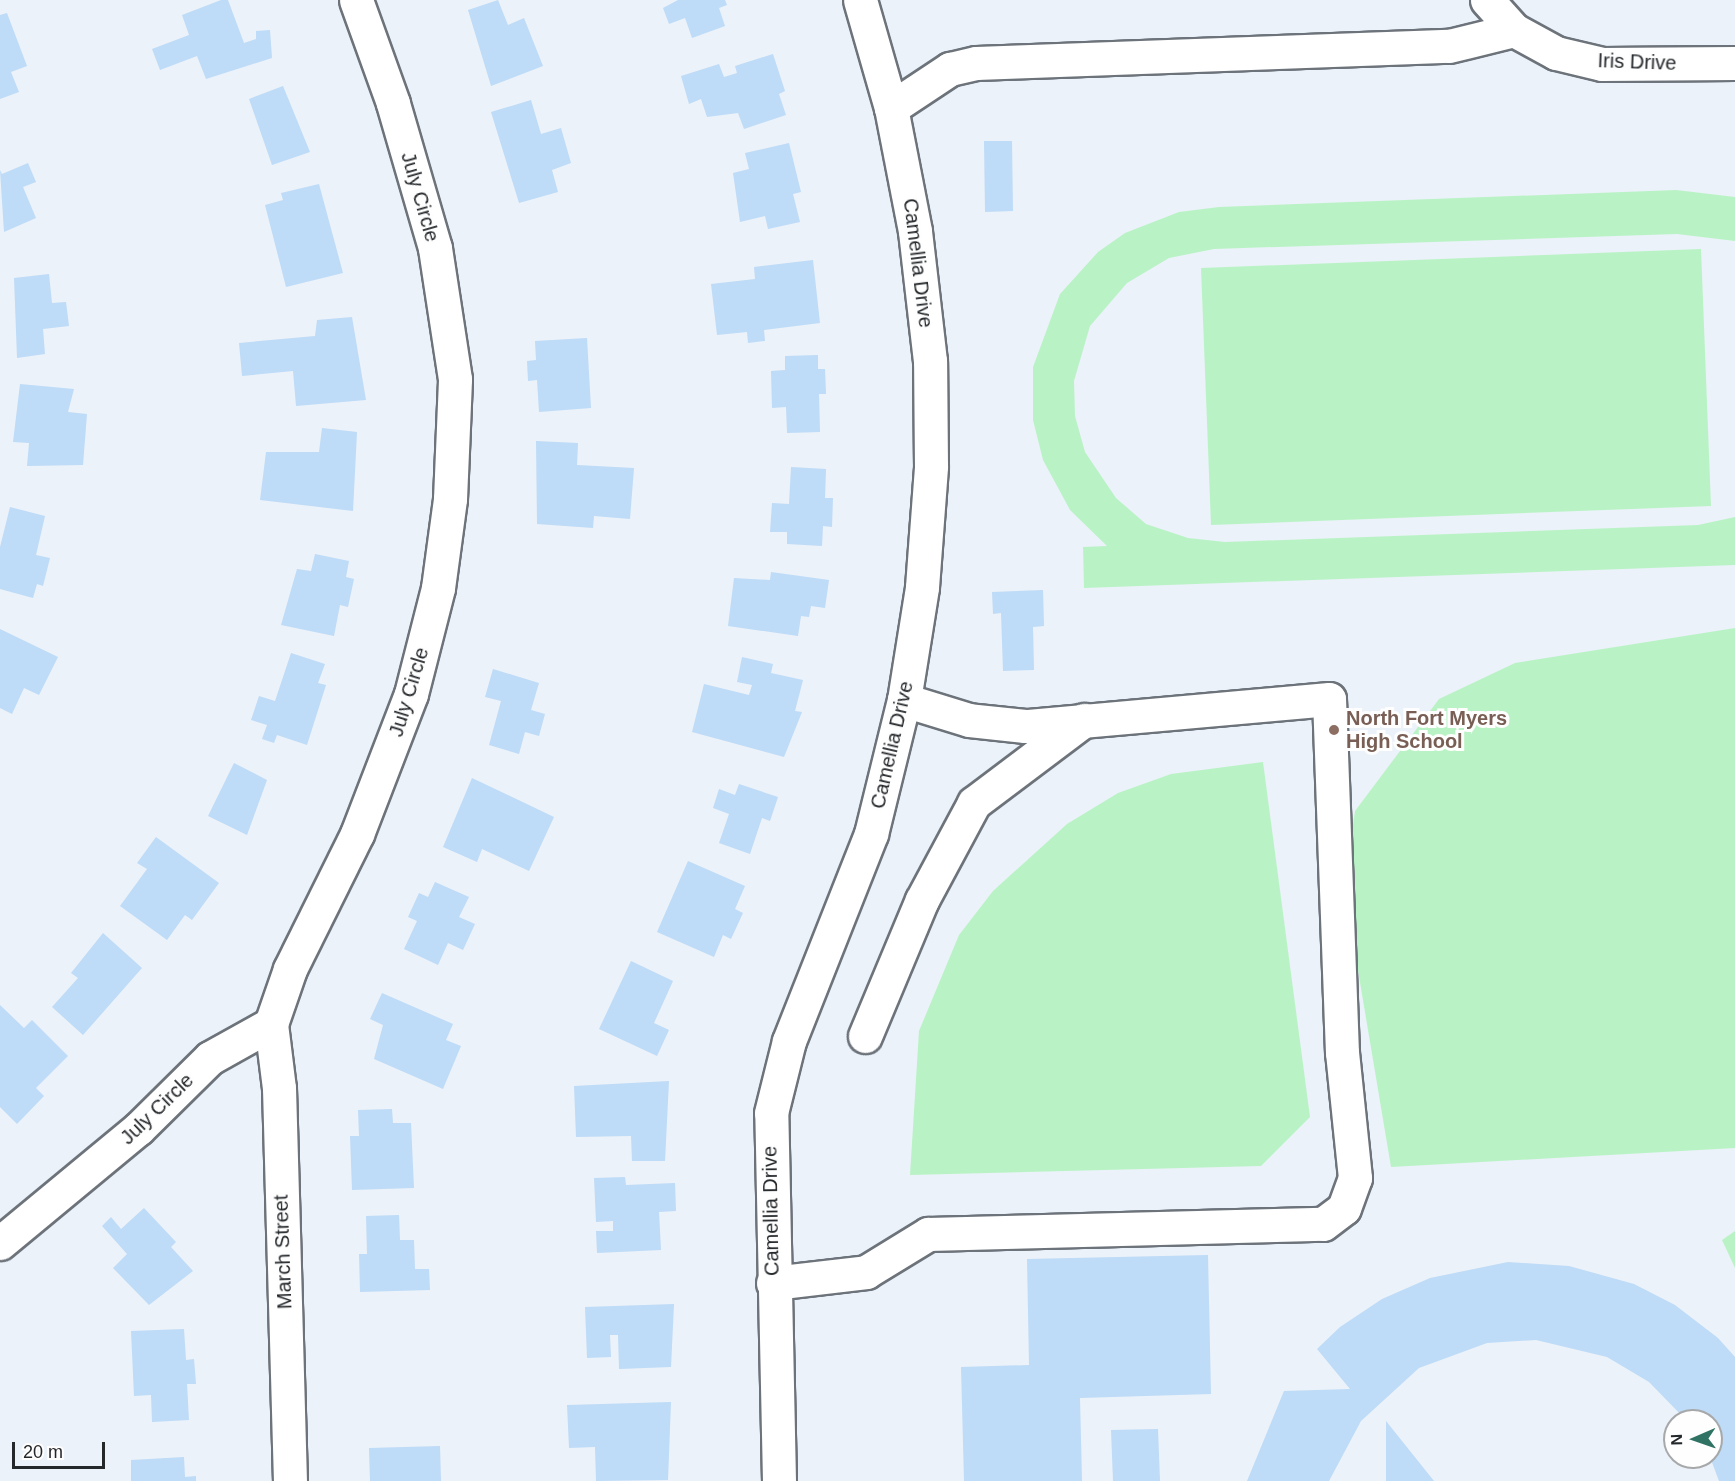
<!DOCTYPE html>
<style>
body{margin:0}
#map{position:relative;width:1735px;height:1481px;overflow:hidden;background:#ebf2f9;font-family:Arial,sans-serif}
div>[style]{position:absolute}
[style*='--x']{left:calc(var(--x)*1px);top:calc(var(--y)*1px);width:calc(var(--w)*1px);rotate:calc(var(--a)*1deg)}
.green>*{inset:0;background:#b9f3c5}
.building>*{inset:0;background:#bedbf7}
.roads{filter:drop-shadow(2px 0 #6d737a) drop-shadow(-2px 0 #6d737a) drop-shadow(0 2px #6d737a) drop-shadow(0 -2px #6d737a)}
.minor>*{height:33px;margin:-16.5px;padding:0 16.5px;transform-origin:16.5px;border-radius:16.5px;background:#fff}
.dots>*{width:16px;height:16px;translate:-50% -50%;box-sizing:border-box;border:3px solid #fefefe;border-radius:50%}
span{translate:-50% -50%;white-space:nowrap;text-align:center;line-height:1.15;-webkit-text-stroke:6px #fefefe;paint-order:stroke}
.street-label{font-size:20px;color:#25282b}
.education-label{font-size:20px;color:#785e54;font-weight:700}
.left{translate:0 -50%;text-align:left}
.north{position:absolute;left:1663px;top:1409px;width:60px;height:60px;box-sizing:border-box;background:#fefefe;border:2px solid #a7a8aa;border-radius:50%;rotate:268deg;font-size:16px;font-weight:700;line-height:24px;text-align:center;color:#25282b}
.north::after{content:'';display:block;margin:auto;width:21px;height:27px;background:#307364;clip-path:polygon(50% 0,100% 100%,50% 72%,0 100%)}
.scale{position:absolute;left:12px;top:1442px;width:93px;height:27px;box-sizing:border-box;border:3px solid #25282b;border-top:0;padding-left:8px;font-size:18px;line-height:21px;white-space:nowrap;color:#25282b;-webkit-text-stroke:4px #fefefe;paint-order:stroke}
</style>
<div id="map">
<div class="green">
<div style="clip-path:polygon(1676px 190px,1735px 197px,1735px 241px,1677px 234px,1214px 249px,1169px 258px,1127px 283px,1090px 326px,1074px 381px,1075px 416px,1085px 452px,1116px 498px,1146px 524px,1188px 538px,1225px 542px,1698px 525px,1735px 517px,1735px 565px,1084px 588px,1083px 547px,1107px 546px,1070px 510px,1043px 460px,1033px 420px,1033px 367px,1060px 294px,1098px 252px,1125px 233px,1179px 212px,1219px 207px)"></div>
<div style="clip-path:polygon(1701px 249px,1711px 506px,1211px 525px,1201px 268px)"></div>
<div style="clip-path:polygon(1735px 628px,1735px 1148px,1391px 1167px,1344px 887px,1355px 811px,1439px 699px,1515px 663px)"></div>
<div style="clip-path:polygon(1263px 762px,1310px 1117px,1261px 1166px,910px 1175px,919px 1031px,959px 935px,993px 891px,1067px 824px,1118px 793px,1171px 774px)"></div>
<div style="clip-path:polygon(1735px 1231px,1735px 1268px,1722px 1240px)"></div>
</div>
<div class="building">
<div style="clip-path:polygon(221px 0,228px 0,244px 43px,256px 39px,256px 31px,270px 30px,272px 58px,206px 79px,197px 56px,160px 70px,152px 49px,189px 35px,182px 15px)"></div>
<div style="clip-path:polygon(498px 0,508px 25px,524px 18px,543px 66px,491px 86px,468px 10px)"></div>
<div style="clip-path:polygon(678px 0,725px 0,727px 5px,719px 8px,725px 26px,692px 38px,685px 18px,669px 24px,663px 8px)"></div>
<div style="clip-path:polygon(7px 13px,27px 66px,11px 72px,19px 92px,0 99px,0 15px)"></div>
<div style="clip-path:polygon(773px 54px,785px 91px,779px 94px,786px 115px,744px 129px,738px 113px,707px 117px,701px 99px,689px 104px,681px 76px,719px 64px,724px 77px,737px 73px,735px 66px)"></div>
<div style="clip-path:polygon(283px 86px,310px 152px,272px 165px,249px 99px)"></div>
<div style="clip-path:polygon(531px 100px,541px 134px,561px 128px,571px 163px,552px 170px,558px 192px,519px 203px,491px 112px)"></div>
<div style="clip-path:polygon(984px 141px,1012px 141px,1013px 211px,985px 212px)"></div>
<div style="clip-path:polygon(789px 143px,801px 192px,793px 194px,800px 222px,768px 229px,765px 216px,740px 222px,733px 173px,749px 169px,745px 153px)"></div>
<div style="clip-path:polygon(28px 163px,36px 182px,23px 187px,36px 218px,4px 232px,0 170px,2px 174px)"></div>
<div style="clip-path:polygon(319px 184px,343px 273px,286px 287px,265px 205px,283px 200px,281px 193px)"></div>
<div style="clip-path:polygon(813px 260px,820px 323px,764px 330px,765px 341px,748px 343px,747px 332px,717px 335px,711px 284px,755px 279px,754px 267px)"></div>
<div style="clip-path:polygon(49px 274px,52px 303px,66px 302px,69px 326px,43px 329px,45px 354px,17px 358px,14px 278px)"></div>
<div style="clip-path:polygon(352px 317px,366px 400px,296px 406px,293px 371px,242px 376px,239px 343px,315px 336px,317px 320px)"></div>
<div style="clip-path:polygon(587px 338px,591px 408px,539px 412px,537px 380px,528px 381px,527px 361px,536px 360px,535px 341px)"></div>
<div style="clip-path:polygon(818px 355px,818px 369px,825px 369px,826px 394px,819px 394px,820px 432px,787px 433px,786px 407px,772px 408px,771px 371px,785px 370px,785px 356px)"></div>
<div style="clip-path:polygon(20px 384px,74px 389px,68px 412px,87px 414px,83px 465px,27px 466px,29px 443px,13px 442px)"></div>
<div style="clip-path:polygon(322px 428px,357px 432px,353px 511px,260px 500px,266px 452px,319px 452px)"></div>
<div style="clip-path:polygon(536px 441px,578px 443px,577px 465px,634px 468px,630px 519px,594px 516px,593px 528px,537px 524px)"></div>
<div style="clip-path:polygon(791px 467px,826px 469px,825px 498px,833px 498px,832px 527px,823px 526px,822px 546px,787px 544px,787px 532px,770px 532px,772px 503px,789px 504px)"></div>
<div style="clip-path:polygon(10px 507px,45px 516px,36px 555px,50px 558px,43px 586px,37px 584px,33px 598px,0 589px,0 547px)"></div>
<div style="clip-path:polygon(315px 554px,349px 561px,346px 577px,354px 579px,348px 607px,340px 605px,334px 636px,281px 625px,297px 569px,311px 571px)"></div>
<div style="clip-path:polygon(771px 572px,829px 580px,825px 608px,811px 606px,809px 617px,801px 616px,798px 636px,728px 626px,734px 578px,770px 580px)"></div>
<div style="clip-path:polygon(1043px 590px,1044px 626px,1033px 627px,1034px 670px,1003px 671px,1001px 613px,993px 614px,992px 592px)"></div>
<div style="clip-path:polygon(0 629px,58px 657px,39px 695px,24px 688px,12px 714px,0 708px)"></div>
<div style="clip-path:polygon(291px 653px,325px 664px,318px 683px,326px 685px,307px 745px,277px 735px,274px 743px,262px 739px,267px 725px,251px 720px,259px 696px,275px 701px)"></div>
<div style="clip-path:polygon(742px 657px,773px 664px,771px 673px,803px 680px,795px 711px,802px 712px,784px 757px,692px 732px,704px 684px,749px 695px,752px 685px,737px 682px)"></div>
<div style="clip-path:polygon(493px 669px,539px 683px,531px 710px,545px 714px,539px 736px,525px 732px,519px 754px,489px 745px,501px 701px,485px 697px)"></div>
<div style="clip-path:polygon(234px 763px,267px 780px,247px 835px,208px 816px)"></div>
<div style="clip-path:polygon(472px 778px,554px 817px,529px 871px,482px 849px,477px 862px,443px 847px)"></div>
<div style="clip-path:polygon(739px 784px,778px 797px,770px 821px,762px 818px,750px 854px,719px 843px,729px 814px,713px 808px,719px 789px,735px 795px)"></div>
<div style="clip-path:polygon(156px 837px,219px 883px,192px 920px,185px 915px,167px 940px,120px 906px,147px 869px,137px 863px)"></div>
<div style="clip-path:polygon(688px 861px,745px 886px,735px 909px,743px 913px,731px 939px,723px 935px,714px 957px,657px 932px)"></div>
<div style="clip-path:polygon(435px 882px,469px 897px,459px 917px,475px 924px,463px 950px,448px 943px,438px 965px,404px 949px,417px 921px,408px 917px,419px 893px,428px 897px)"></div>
<div style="clip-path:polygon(103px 933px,142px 968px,83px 1035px,52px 1007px,78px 978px,71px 973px)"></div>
<div style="clip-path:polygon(631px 961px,673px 981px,654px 1023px,669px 1030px,657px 1056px,599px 1029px)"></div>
<div style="clip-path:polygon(382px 993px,453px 1024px,446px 1040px,461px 1046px,443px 1089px,374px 1059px,383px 1025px,370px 1019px)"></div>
<div style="clip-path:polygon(0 1005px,24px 1028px,32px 1020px,68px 1056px,36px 1088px,44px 1096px,17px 1124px,0 1107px)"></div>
<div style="clip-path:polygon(669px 1081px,665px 1161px,632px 1161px,631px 1136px,576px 1137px,574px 1086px)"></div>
<div style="clip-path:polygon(392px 1109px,393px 1123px,411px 1123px,414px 1188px,352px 1190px,350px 1136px,359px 1136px,358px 1110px)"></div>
<div style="clip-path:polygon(625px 1177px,626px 1185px,675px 1183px,676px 1211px,659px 1212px,661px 1250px,597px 1253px,596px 1231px,613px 1231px,613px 1221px,596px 1222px,594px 1178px)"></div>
<div style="clip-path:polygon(144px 1208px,176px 1242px,171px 1247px,193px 1271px,149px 1305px,113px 1268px,127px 1254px,102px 1226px,111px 1217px,121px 1229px)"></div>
<div style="clip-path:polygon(399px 1215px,400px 1240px,414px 1240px,415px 1269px,429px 1269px,430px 1290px,360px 1292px,359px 1254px,367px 1254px,366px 1216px)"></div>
<div style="clip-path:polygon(1208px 1255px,1211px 1394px,1080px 1398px,1082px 1481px,964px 1481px,961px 1367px,1029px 1365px,1027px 1259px)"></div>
<div style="clip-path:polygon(1508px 1262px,1569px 1266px,1634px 1284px,1675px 1305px,1718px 1338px,1735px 1357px,1735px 1481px,1719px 1481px,1710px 1457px,1711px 1421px,1687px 1421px,1649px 1382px,1607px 1357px,1536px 1340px,1487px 1343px,1419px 1368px,1361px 1421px,1329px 1481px,1247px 1481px,1284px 1391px,1350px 1389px,1317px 1349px,1340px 1327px,1382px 1299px,1430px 1278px)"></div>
<div style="clip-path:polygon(674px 1304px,671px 1367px,619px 1369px,618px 1335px,610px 1335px,611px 1357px,587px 1358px,585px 1307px)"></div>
<div style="clip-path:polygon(184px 1329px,186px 1360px,194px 1359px,196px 1384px,187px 1384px,189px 1420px,152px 1422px,151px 1395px,134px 1396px,131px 1331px)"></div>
<div style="clip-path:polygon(671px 1402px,668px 1480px,596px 1481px,595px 1447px,569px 1448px,567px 1405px)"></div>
<div style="clip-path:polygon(1386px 1421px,1434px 1481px,1386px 1481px)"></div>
<div style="clip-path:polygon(1158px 1429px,1160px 1481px,1113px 1481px,1111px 1430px)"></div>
<div style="clip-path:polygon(440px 1446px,441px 1481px,370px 1481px,369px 1448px)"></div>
<div style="clip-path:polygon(184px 1457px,185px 1477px,196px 1476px,196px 1481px,131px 1481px,131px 1460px)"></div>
</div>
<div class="roads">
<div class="minor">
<div style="--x:1487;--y:0;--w:40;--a:48"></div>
<div style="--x:1514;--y:30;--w:48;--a:28.7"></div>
<div style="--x:1556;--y:53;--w:47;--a:13.4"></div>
<div style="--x:1602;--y:64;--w:133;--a:-0.4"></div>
<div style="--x:891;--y:108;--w:71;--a:-33.5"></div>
<div style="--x:950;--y:69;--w:27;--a:-13"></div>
<div style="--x:976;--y:63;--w:473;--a:-2.1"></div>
<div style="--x:1449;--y:46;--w:67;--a:-13.8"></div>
<div style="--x:271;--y:1024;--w:64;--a:82.9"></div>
<div style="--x:279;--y:1088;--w:393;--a:88.4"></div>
<div style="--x:865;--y:1036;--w:147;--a:-67.3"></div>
<div style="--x:922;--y:900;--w:110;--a:-61.8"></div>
<div style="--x:974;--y:803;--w:138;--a:-37"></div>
<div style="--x:0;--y:1243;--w:179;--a:-39.6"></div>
<div style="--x:138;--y:1129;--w:101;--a:-44.6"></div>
<div style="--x:210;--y:1058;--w:70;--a:-29.1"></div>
<div style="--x:271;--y:1024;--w:58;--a:-70.9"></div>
<div style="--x:290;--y:969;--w:151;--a:-63.6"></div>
<div style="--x:357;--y:834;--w:150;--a:-68.9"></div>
<div style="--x:411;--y:694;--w:109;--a:-75.7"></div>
<div style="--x:438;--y:588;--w:90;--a:-82.3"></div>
<div style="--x:450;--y:499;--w:120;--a:-87.6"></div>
<div style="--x:455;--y:379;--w:133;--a:-98.7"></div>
<div style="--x:435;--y:248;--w:151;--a:-106.2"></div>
<div style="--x:393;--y:103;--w:109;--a:-109.8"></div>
<div style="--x:773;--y:1283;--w:94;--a:-6.7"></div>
<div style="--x:866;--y:1272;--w:73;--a:-31.5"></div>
<div style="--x:928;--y:1234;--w:395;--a:-1.5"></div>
<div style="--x:1323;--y:1224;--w:26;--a:-37"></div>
<div style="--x:1344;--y:1208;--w:32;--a:-70"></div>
<div style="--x:1355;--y:1178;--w:126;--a:-95.9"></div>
<div style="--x:1342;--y:1053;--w:354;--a:-92.1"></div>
<div style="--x:1329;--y:699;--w:305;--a:174.9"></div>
<div style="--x:1025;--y:726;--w:56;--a:-173.9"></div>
<div style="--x:969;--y:720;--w:68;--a:-162.9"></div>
<div style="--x:779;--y:1481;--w:368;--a:-91.2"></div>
<div style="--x:771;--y:1113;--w:74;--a:-76"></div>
<div style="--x:789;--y:1041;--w:223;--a:-68.4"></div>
<div style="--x:871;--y:834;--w:138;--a:-76.2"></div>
<div style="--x:904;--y:700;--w:114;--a:-80.9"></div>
<div style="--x:922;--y:587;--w:121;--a:-85.7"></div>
<div style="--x:931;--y:466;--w:105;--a:-90.5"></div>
<div style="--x:930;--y:361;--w:131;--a:-96.6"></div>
<div style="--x:915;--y:231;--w:125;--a:-101"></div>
<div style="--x:891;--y:108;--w:112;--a:-106"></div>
</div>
</div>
<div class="dots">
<div style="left:1334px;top:730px;background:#8d6e63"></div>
</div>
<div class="street-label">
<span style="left:1637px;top:62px;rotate:2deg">Iris Drive</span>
<span style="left:420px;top:197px;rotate:74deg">July Circle</span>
<span style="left:918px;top:263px;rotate:83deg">Camellia Drive</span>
<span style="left:409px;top:692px;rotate:-73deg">July Circle</span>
<span style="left:892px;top:745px;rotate:-77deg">Camellia Drive</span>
<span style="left:157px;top:1109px;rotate:-44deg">July Circle</span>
<span style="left:771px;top:1211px;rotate:-91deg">Camellia Drive</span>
<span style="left:283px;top:1252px;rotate:-92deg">March Street</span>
</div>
<div class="education-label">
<span class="left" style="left:1346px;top:730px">North Fort Myers<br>High School</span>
</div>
<div class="north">N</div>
<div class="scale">20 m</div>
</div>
